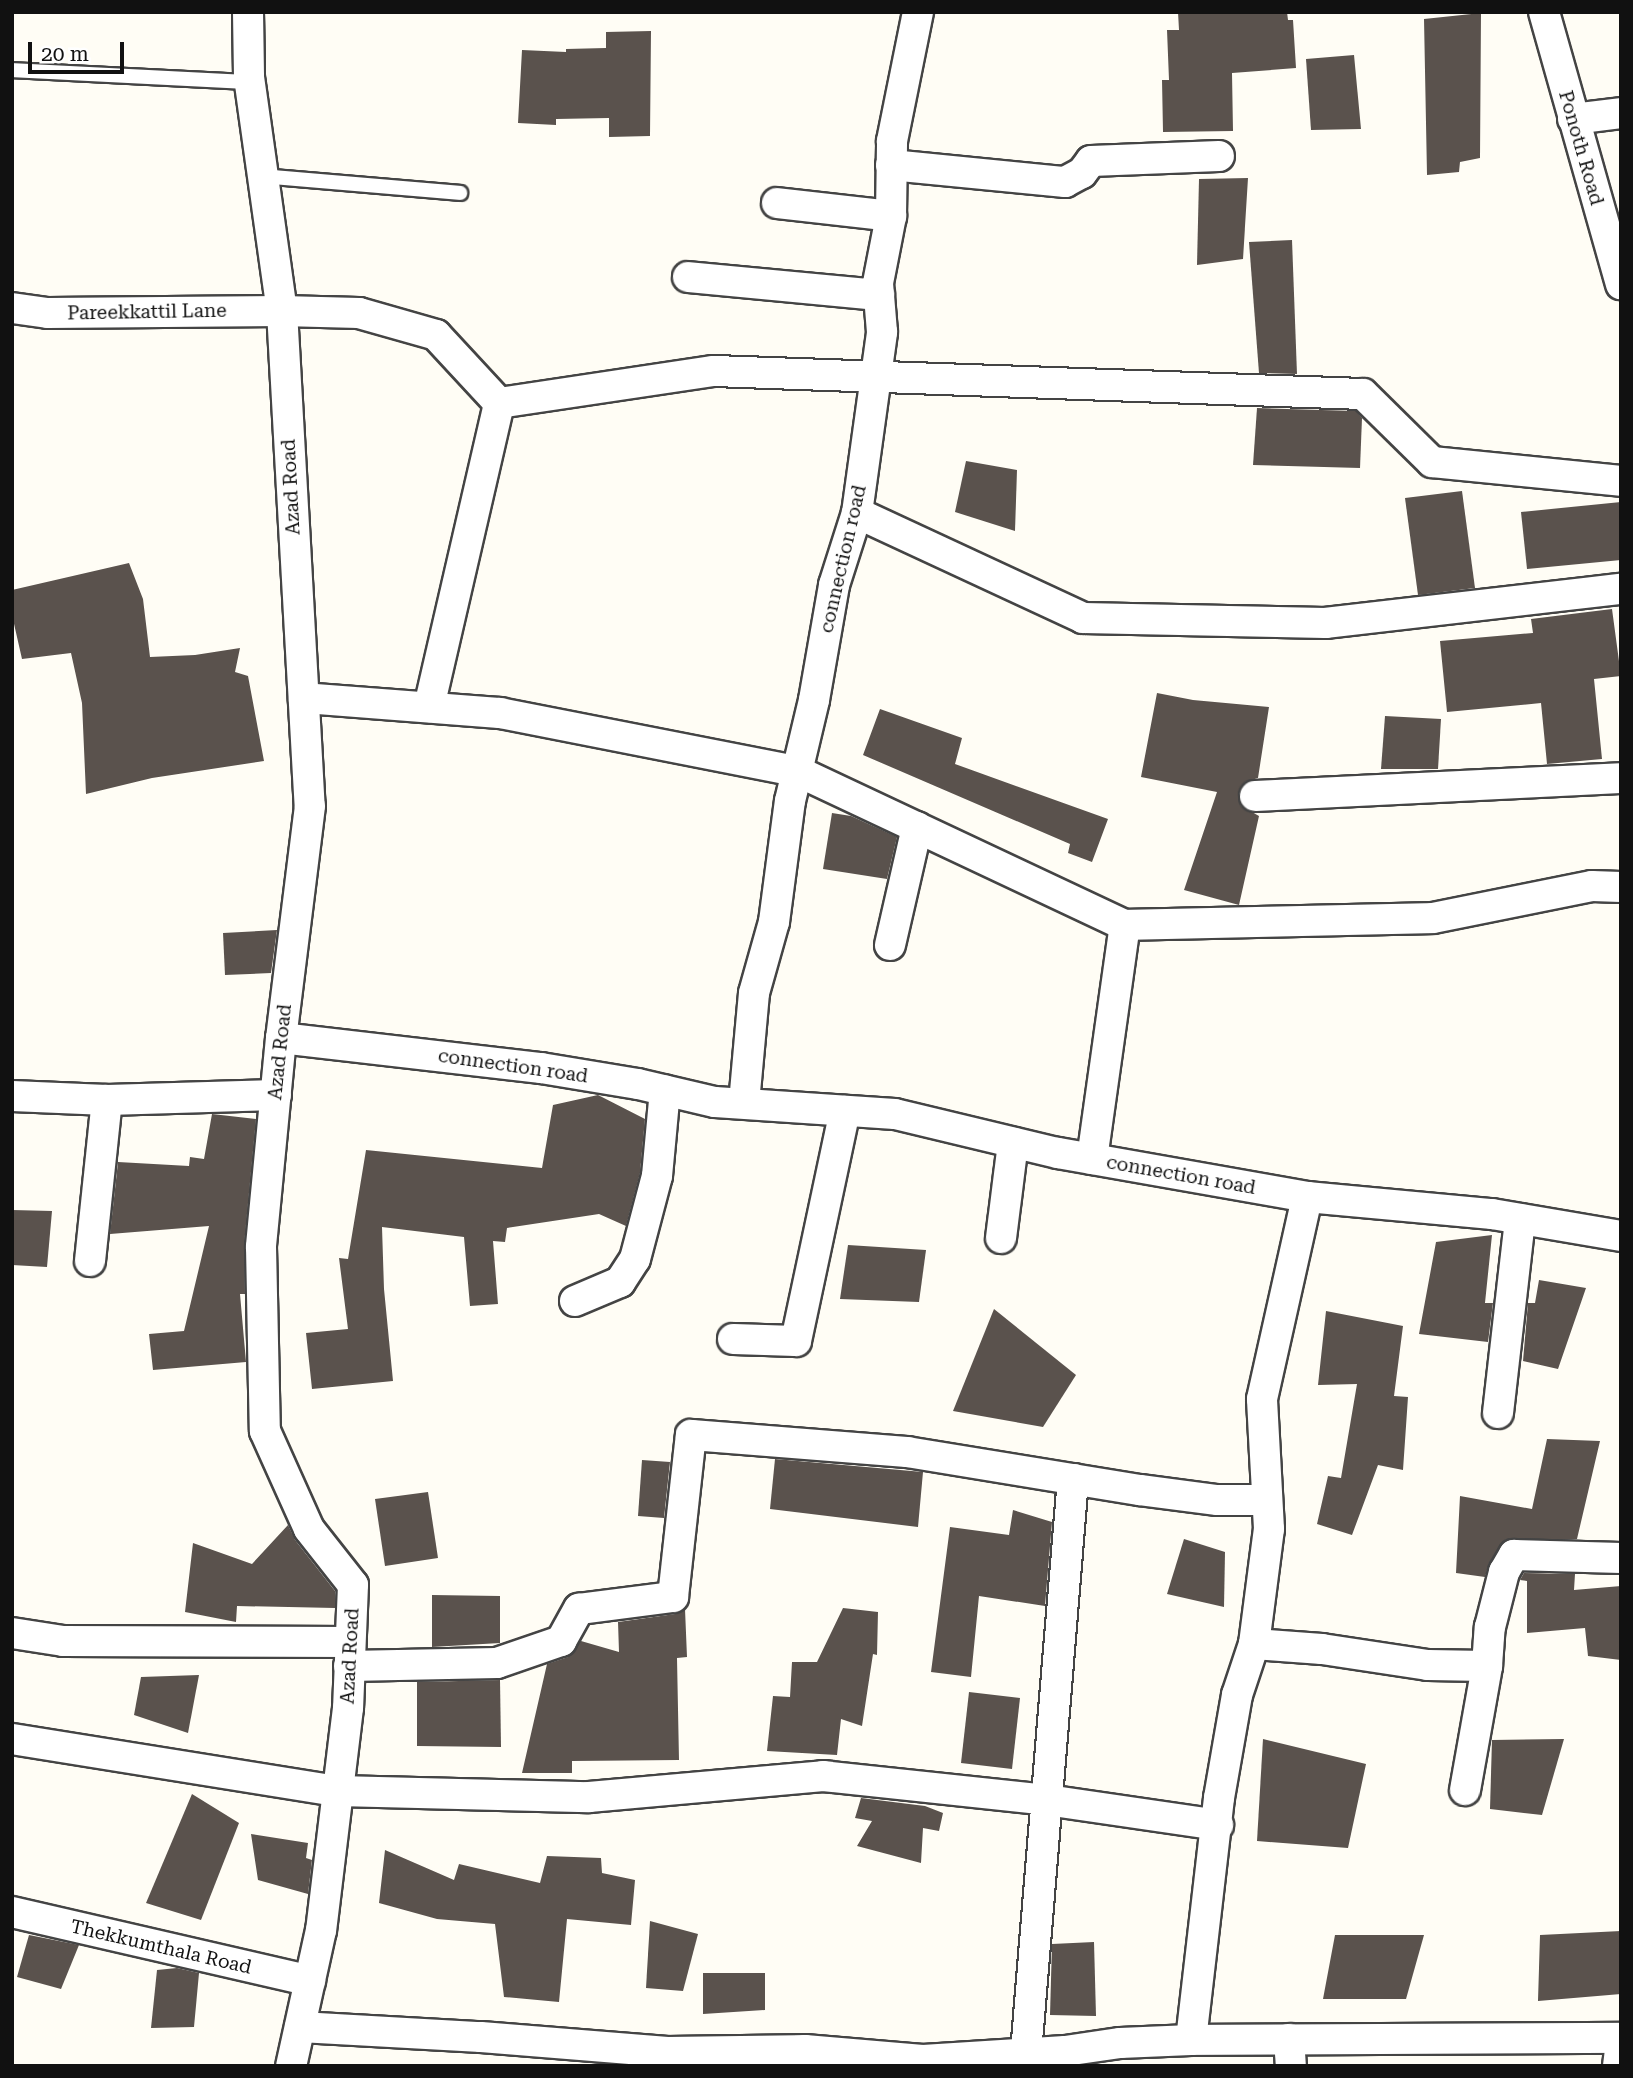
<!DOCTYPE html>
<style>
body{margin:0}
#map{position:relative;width:1633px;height:2078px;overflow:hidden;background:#fffdf5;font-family:"Roboto Serif",serif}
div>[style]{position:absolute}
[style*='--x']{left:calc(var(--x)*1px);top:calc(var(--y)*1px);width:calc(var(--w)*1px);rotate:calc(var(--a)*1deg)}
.building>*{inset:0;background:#5a524d}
.roads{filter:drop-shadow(2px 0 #444) drop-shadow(-2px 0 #444) drop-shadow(0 2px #444) drop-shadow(0 -2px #444)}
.lane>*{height:14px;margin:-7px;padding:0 7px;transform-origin:7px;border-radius:7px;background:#fff}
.street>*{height:30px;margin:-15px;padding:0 15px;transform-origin:15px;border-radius:15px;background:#fff}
span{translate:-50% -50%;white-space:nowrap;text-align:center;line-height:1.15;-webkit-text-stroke:7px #fff;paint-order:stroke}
.street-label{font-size:19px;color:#111}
.frame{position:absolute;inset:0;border:14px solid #111;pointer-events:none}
.scale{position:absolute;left:28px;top:42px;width:96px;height:32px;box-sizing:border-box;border:4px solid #111;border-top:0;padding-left:9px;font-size:21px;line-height:24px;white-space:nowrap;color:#111;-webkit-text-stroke:5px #fff;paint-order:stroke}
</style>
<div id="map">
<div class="building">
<div style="clip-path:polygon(1178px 12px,1287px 12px,1288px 20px,1293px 20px,1296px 68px,1232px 73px,1233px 131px,1163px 132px,1162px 80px,1169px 80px,1167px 30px,1179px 30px)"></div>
<div style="clip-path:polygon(1481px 13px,1480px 158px,1460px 162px,1459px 172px,1427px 175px,1424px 19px)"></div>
<div style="clip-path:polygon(651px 31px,650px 136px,609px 137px,609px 118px,556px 119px,556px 125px,518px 123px,522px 50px,566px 52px,566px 49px,606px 48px,606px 32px)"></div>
<div style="clip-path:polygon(1354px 55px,1361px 129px,1311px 130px,1306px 59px)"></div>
<div style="clip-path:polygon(1248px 178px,1243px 259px,1197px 265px,1199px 179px)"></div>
<div style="clip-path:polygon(1292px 240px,1297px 374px,1259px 373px,1249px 242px)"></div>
<div style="clip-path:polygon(1257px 408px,1356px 411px,1362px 418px,1360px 468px,1253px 465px)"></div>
<div style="clip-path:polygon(966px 461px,1017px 470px,1015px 531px,955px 512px)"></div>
<div style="clip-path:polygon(1462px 491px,1475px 588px,1418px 595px,1405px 498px)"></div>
<div style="clip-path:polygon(1621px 502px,1621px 560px,1527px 569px,1521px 512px)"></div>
<div style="clip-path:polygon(129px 563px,143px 599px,150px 657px,195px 655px,240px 648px,235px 672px,248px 676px,264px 761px,152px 778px,86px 794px,82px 703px,71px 653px,22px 659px,12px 615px,12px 590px)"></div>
<div style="clip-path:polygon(1612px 609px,1621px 676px,1594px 679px,1602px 759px,1547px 764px,1541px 703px,1447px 712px,1440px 641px,1533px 633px,1531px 619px)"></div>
<div style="clip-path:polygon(1157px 693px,1193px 700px,1269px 707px,1258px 778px,1245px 782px,1238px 796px,1241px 806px,1259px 816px,1239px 905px,1184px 890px,1217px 792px,1141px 777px)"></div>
<div style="clip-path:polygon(880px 709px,962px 738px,955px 764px,1108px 819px,1092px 862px,1068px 853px,1070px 844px,863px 755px)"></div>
<div style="clip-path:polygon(1385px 716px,1441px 719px,1438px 769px,1381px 769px)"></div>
<div style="clip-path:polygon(832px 813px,851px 816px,897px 837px,887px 879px,823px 869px)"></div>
<div style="clip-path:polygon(277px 930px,271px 973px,225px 975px,223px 933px)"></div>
<div style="clip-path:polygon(598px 1095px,645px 1119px,640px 1173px,626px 1226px,599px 1214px,507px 1228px,505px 1242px,493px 1241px,498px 1304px,470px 1306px,464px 1237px,382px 1227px,384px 1289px,393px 1381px,312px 1389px,306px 1333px,348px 1329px,339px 1258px,348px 1259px,366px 1150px,542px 1168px,553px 1105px)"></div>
<div style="clip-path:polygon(212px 1114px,256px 1119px,244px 1245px,245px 1294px,240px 1294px,246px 1362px,153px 1370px,149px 1334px,184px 1331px,209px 1226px,110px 1234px,118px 1162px,189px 1166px,190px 1157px,204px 1159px)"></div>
<div style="clip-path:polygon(12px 1210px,52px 1211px,47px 1267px,12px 1265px)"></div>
<div style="clip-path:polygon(1492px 1235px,1485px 1303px,1493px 1303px,1488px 1342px,1419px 1334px,1436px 1242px)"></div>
<div style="clip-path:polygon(848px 1245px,926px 1250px,919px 1302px,840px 1299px)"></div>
<div style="clip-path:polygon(1539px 1280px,1586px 1288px,1558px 1369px,1523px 1361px,1528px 1303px,1535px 1303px)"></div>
<div style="clip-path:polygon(994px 1309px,1076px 1375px,1043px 1427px,953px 1411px)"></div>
<div style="clip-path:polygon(1326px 1311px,1403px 1326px,1394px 1396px,1408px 1397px,1403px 1470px,1378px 1465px,1352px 1535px,1317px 1524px,1328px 1476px,1341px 1478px,1357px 1384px,1318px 1385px)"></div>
<div style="clip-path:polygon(1547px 1439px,1600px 1441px,1577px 1539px,1506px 1539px,1489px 1563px,1485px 1577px,1456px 1573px,1460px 1496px,1532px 1509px)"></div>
<div style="clip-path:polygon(775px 1459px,923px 1472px,918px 1527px,770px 1509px)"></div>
<div style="clip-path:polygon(642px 1460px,670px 1462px,664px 1518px,638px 1516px)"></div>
<div style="clip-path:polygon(428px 1492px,438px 1558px,385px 1566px,375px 1499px)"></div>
<div style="clip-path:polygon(1013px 1510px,1052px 1522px,1045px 1606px,979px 1596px,971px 1677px,931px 1672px,950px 1527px,1009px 1535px)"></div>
<div style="clip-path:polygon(288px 1525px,295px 1540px,335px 1591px,335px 1608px,237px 1606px,236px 1622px,185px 1612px,193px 1543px,252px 1564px)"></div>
<div style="clip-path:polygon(1184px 1539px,1225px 1552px,1224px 1607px,1167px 1594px)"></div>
<div style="clip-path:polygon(1524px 1573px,1575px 1574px,1574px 1590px,1621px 1586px,1621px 1660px,1588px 1656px,1585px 1628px,1527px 1633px,1527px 1581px,1520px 1580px)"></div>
<div style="clip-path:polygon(432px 1595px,500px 1596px,500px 1643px,432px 1647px)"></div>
<div style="clip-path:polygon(843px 1608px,878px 1612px,877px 1655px,873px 1654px,862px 1726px,841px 1719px,837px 1755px,767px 1751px,773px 1696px,790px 1697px,792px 1662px,817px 1662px)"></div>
<div style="clip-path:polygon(685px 1609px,687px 1657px,677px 1658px,679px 1760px,572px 1761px,572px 1773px,522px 1773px,547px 1664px,568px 1657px,581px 1641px,619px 1652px,618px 1622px,675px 1614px)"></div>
<div style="clip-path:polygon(199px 1675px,188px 1733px,134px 1715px,141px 1677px)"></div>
<div style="clip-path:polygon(500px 1680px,501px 1747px,417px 1746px,417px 1682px)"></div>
<div style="clip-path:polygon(969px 1692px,1020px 1698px,1012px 1769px,961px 1763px)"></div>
<div style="clip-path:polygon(1263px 1739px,1366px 1764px,1348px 1848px,1257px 1841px)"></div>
<div style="clip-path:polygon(1564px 1739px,1542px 1815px,1490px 1809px,1492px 1740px)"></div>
<div style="clip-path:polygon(192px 1794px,239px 1823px,201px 1920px,146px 1903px)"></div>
<div style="clip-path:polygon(861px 1798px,925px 1806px,943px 1813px,939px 1831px,923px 1828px,921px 1863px,857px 1846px,872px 1821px,855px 1818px)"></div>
<div style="clip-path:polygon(251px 1834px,308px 1843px,306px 1858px,312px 1860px,308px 1894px,258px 1880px)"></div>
<div style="clip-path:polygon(385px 1850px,454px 1880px,459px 1864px,540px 1883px,547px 1856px,601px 1858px,602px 1873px,635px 1880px,631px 1925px,567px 1919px,559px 2002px,504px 1997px,495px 1924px,437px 1919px,379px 1903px)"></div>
<div style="clip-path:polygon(650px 1921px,698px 1934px,683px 1991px,646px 1988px)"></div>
<div style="clip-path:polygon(1621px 1931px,1621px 1994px,1538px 2001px,1540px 1935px)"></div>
<div style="clip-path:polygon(29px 1935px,79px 1945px,61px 1989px,17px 1977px)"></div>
<div style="clip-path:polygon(1335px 1935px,1424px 1935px,1406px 1999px,1323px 1999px)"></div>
<div style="clip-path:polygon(1094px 1942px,1096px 2016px,1050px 2015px,1052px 1944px)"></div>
<div style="clip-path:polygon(177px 1968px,199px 1973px,194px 2027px,151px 2028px,157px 1970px)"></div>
<div style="clip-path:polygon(703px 1973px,765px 1973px,765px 2010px,703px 2014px)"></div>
</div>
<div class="roads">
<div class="lane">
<div style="--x:12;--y:70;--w:238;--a:2.9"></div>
<div style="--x:262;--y:176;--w:199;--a:4.9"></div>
</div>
<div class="street">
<div style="--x:248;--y:12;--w:65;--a:89.1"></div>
<div style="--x:249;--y:77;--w:236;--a:82"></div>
<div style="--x:282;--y:311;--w:496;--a:86.8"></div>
<div style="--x:310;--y:806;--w:234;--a:97.1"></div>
<div style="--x:281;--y:1038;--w:210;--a:95.5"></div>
<div style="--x:261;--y:1247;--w:184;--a:88.8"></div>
<div style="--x:265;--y:1431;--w:107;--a:65.8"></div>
<div style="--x:309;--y:1529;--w:71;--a:51.8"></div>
<div style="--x:353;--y:1585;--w:123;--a:92.3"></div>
<div style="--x:348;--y:1708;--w:224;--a:96.9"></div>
<div style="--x:321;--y:1930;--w:139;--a:102.4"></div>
<div style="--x:1544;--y:12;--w:283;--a:74.2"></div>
<div style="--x:1573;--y:119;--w:48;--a:-7.1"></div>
<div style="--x:891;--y:165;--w:175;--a:5.6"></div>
<div style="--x:1065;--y:182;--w:19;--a:-28"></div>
<div style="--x:1082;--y:173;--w:15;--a:-53"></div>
<div style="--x:1091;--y:161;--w:128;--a:-2.2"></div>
<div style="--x:777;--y:203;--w:115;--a:6.5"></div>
<div style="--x:688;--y:277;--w:192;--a:5.4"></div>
<div style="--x:12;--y:308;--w:36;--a:8"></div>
<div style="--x:48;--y:313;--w:234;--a:-0.5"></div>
<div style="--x:282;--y:311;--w:77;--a:1.5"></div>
<div style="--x:359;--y:313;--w:80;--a:15.9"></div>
<div style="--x:436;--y:335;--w:93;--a:47.2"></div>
<div style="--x:499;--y:403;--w:217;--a:-8.5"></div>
<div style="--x:714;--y:371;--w:649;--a:2.03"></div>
<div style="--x:1363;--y:394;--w:97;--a:44.6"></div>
<div style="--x:1432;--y:462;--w:190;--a:5.7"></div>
<div style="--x:857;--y:513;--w:249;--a:24.9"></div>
<div style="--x:1083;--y:618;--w:242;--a:1.2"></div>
<div style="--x:1325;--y:623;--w:298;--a:-6.6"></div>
<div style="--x:304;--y:698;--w:197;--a:4.4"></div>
<div style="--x:500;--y:713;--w:303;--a:11.1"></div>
<div style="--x:797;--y:771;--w:362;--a:25.2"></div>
<div style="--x:1125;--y:925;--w:308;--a:-1.3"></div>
<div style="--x:1433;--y:918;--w:162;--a:-11.4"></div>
<div style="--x:1592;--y:886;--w:29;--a:2"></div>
<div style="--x:429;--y:707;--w:312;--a:-77"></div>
<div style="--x:1255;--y:796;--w:366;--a:-2.8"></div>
<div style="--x:890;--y:945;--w:121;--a:-77.1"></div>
<div style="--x:281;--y:1038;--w:262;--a:6.6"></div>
<div style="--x:541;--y:1068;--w:98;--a:9.4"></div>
<div style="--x:638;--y:1084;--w:79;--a:13.2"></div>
<div style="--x:715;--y:1102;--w:180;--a:3.8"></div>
<div style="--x:895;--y:1114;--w:168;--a:13.5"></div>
<div style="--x:1058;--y:1153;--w:253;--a:10"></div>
<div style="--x:1307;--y:1197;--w:186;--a:5.3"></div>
<div style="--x:1492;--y:1214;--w:131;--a:9.7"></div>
<div style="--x:12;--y:1096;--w:95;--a:2.4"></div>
<div style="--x:107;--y:1100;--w:169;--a:-1.7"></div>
<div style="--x:744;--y:1103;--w:110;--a:-84.8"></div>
<div style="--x:754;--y:993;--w:74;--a:-74.3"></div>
<div style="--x:774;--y:922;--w:122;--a:-82.5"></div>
<div style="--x:790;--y:801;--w:104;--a:-76.6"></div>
<div style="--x:814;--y:700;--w:117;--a:-80.1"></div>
<div style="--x:834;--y:585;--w:76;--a:-72.3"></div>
<div style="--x:857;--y:513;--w:183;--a:-82.1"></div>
<div style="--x:882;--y:332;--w:49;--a:-94.7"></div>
<div style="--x:878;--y:283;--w:68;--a:-79"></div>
<div style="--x:891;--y:216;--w:75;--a:-89.2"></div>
<div style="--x:892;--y:141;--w:132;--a:-78.6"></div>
<div style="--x:1092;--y:1159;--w:236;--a:-82"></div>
<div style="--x:1001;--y:1238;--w:96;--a:-82.8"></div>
<div style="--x:90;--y:1261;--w:162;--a:-84"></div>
<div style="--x:575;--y:1301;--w:49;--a:-22.9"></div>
<div style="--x:620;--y:1282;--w:27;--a:-57"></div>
<div style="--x:635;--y:1259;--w:86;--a:-75.2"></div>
<div style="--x:657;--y:1176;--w:86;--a:-84.7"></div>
<div style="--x:733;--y:1339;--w:63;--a:1.8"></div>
<div style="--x:796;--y:1341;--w:235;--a:-78"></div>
<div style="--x:1498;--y:1413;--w:195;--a:-83.5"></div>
<div style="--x:12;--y:1633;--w:52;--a:8.9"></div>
<div style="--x:63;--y:1641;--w:287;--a:0.2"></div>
<div style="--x:1254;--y:1644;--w:116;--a:-82.6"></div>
<div style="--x:1269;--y:1529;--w:130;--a:-93.1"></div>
<div style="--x:1262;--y:1399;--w:207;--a:-77.4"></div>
<div style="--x:349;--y:1666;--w:148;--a:-1.2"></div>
<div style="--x:497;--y:1663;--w:68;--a:-19"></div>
<div style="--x:561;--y:1641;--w:37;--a:-61"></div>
<div style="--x:579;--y:1609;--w:95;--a:-7.3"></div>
<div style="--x:673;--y:1597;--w:163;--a:-83.7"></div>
<div style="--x:691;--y:1435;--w:217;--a:4.5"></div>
<div style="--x:907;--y:1452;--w:236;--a:9.3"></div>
<div style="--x:1140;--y:1490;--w:78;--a:7.4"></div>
<div style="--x:1217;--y:1500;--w:50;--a:0"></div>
<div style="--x:12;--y:1739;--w:330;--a:9.1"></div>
<div style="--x:338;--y:1791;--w:251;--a:1.4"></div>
<div style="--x:589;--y:1797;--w:235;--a:-5.1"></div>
<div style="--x:823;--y:1776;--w:225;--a:6.1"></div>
<div style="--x:1047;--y:1800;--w:173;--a:8.3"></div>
<div style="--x:1465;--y:1790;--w:126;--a:-79.9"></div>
<div style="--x:12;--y:1912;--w:306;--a:13"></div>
<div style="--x:300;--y:2027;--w:181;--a:3.2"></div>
<div style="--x:481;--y:2037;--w:187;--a:4.6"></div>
<div style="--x:667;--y:2052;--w:138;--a:-0.8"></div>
<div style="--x:805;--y:2050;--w:118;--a:4.8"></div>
<div style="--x:923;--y:2060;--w:142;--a:-3.6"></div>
<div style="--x:1065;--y:2051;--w:56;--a:-8.3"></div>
<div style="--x:1120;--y:2043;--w:71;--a:-2.4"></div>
<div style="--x:1191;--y:2040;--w:244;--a:-83.4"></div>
<div style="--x:1219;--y:1798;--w:105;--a:-80.1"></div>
<div style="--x:1237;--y:1695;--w:54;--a:-71.6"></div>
<div style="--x:1254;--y:1644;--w:68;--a:4.2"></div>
<div style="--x:1322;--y:1649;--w:107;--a:8.6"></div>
<div style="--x:1428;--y:1665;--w:59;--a:1"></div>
<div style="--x:1487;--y:1666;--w:39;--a:-86"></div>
<div style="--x:1490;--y:1627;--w:57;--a:-75.7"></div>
<div style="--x:1504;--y:1572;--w:20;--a:-60"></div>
<div style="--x:1514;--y:1555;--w:107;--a:1.6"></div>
<div style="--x:1289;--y:2039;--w:27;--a:86"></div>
<div style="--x:1191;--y:2040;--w:430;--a:-0.3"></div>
<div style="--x:1026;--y:2053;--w:576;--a:-85.32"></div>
<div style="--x:1618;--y:2066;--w:23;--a:-83"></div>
</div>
</div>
<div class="street-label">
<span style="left:1581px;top:148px;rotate:74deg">Ponoth Road</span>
<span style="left:147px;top:312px;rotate:-1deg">Pareekkattil Lane</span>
<span style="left:291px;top:487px;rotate:-93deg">Azad Road</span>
<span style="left:843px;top:559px;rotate:-77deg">connection road</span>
<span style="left:280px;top:1052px;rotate:-84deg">Azad Road</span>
<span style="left:513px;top:1066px;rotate:8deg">connection road</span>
<span style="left:1181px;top:1175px;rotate:10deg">connection road</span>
<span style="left:350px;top:1656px;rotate:-87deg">Azad Road</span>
<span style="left:161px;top:1947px;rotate:13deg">Thekkumthala Road</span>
</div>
<div class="frame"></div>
<div class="scale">20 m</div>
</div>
